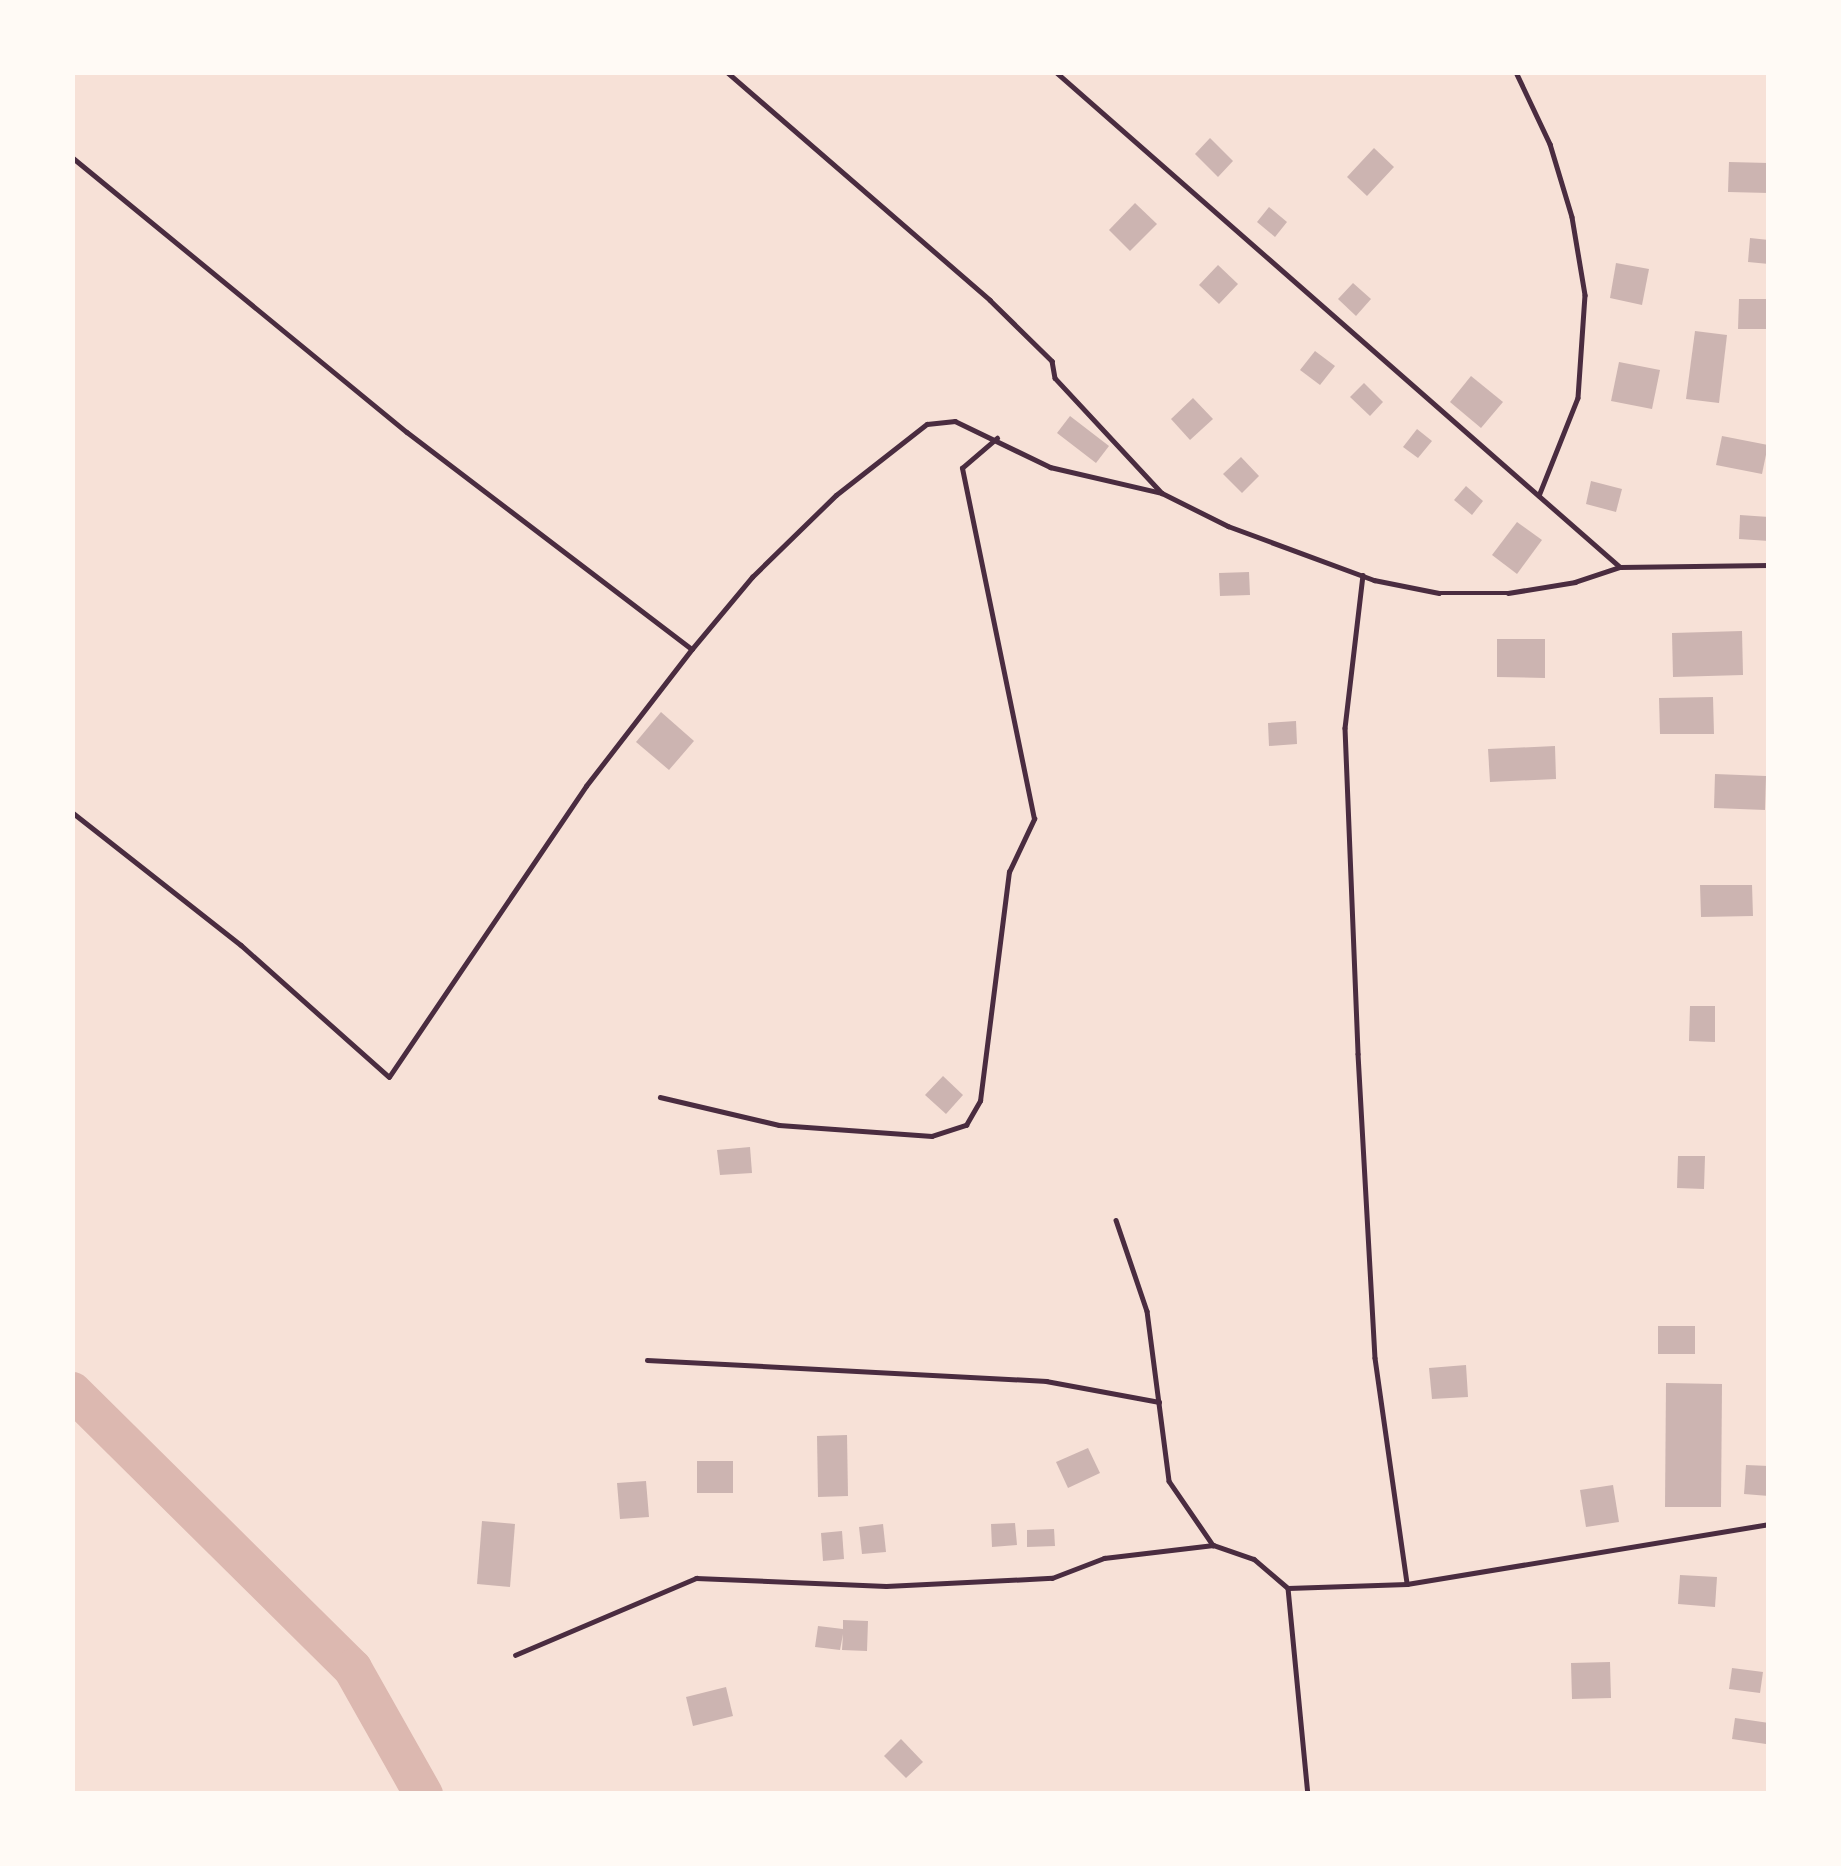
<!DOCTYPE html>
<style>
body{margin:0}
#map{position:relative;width:1841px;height:1866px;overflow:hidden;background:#f7e1d7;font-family:"IBM Plex Sans",sans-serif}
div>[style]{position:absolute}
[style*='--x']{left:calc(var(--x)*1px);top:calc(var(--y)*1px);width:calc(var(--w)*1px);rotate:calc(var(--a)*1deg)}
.river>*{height:39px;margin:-19.5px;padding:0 19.5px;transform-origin:19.5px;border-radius:19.5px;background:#dcb8b0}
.building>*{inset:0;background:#ccb4b1}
.service>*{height:4.5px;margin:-2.25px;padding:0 2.25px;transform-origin:2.25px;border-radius:2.25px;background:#4a2c40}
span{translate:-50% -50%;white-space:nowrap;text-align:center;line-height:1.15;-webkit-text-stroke:10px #fffaf5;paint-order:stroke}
.frame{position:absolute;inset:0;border:75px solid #fffaf5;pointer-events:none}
</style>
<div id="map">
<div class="river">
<div style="--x:72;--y:1391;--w:394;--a:44.7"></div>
<div style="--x:352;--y:1668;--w:145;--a:60.6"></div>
</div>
<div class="building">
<div style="clip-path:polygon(1210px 138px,1233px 161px,1218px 177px,1195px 154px)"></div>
<div style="clip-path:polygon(1374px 148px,1394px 167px,1367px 196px,1347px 177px)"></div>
<div style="clip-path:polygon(1729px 162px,1769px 163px,1769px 193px,1728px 192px)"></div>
<div style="clip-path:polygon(1135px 203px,1157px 224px,1130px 251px,1109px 230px)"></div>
<div style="clip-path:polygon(1269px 207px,1287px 222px,1275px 237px,1257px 222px)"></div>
<div style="clip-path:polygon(1750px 238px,1769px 240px,1769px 264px,1748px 262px)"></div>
<div style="clip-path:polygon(1616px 263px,1649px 269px,1642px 305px,1610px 298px)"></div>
<div style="clip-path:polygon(1218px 265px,1238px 284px,1219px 304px,1199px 285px)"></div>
<div style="clip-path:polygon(1353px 283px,1371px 299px,1356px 316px,1338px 299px)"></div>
<div style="clip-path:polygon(1739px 299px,1769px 299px,1769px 329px,1738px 329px)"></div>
<div style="clip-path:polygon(1695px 331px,1727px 335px,1719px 403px,1686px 399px)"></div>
<div style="clip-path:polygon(1315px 351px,1335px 366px,1320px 385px,1300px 370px)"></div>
<div style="clip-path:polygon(1619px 362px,1660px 370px,1652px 409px,1611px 401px)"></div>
<div style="clip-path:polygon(1471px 376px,1503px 402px,1481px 428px,1450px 402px)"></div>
<div style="clip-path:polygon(1364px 383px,1383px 402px,1370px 416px,1350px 397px)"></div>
<div style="clip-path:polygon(1193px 398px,1213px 419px,1190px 440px,1171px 419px)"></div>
<div style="clip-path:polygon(1070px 416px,1109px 446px,1096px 463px,1057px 433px)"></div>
<div style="clip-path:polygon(1417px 429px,1432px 441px,1418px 458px,1403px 447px)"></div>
<div style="clip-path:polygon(1722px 436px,1768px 445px,1762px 474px,1716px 465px)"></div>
<div style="clip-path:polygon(1241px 457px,1259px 476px,1242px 493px,1223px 474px)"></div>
<div style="clip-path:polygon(1591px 481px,1622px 489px,1616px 512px,1586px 504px)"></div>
<div style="clip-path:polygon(1466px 486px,1483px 501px,1472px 515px,1454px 500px)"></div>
<div style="clip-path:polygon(1740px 515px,1769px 517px,1769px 541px,1739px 539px)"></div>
<div style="clip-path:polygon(1517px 522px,1542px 540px,1517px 574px,1492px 555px)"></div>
<div style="clip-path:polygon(1249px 572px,1250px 595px,1220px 596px,1219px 573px)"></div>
<div style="clip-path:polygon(1742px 631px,1743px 675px,1673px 677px,1672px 633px)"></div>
<div style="clip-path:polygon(1497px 639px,1545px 639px,1545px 678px,1497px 677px)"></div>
<div style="clip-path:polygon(1713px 697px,1714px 734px,1660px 734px,1659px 698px)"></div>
<div style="clip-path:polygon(661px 712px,694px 741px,669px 770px,636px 742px)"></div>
<div style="clip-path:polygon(1296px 721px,1297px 744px,1269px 746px,1268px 723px)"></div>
<div style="clip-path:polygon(1555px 746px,1556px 779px,1490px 782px,1488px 749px)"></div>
<div style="clip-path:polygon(1715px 774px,1766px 776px,1765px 810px,1714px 808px)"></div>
<div style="clip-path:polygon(1700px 885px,1752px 885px,1753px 916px,1701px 917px)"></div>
<div style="clip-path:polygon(1690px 1006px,1715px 1006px,1715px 1042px,1689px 1041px)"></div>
<div style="clip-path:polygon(943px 1076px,963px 1095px,946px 1114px,925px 1095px)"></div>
<div style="clip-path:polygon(750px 1147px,752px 1173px,720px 1175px,717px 1150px)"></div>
<div style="clip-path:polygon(1678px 1156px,1705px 1156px,1704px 1189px,1677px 1188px)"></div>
<div style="clip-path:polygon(1658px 1326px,1695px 1326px,1695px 1354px,1658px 1354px)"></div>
<div style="clip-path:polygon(1466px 1365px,1468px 1397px,1432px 1399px,1429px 1368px)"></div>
<div style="clip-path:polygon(1666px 1383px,1722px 1384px,1721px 1507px,1665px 1507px)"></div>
<div style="clip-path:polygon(847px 1435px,848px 1496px,818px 1497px,817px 1436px)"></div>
<div style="clip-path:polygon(1088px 1448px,1100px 1473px,1068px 1488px,1056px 1462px)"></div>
<div style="clip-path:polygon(697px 1461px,733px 1461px,733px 1493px,697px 1493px)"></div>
<div style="clip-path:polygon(1746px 1465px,1769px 1466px,1769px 1496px,1744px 1494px)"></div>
<div style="clip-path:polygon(646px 1481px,649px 1517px,620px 1519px,617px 1483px)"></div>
<div style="clip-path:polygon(1613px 1485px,1619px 1522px,1586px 1527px,1580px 1490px)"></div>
<div style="clip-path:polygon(482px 1521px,515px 1524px,510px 1587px,477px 1584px)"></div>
<div style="clip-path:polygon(1015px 1523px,1017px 1545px,992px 1547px,991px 1524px)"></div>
<div style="clip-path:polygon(883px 1524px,886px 1552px,862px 1554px,859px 1527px)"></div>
<div style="clip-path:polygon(1054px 1529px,1055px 1546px,1027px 1547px,1027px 1530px)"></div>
<div style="clip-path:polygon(842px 1531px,844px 1559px,823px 1561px,821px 1533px)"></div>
<div style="clip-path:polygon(1680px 1575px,1717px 1577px,1715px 1607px,1678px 1604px)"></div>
<div style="clip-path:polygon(843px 1620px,868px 1621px,867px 1651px,842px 1650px,843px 1634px,840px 1650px,815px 1647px,818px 1626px,843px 1629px)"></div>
<div style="clip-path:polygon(1610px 1662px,1611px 1698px,1572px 1699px,1571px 1663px)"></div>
<div style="clip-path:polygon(1732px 1668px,1763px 1672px,1760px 1693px,1729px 1689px)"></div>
<div style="clip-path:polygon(726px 1687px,733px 1716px,693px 1726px,686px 1697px)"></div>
<div style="clip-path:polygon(1735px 1718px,1769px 1723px,1766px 1744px,1732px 1739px)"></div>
<div style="clip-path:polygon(901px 1739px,923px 1762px,906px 1778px,884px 1756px)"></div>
</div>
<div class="service">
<div style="--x:727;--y:72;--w:348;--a:40.9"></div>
<div style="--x:990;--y:300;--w:87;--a:44.5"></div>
<div style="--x:1052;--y:361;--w:17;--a:80"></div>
<div style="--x:1055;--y:378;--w:157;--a:47.1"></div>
<div style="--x:1056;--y:72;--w:750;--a:41.27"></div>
<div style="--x:1620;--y:567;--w:149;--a:-0.8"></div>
<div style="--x:1516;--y:72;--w:80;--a:64.7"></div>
<div style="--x:1550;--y:144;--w:76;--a:73.2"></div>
<div style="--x:1572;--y:217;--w:79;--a:80.5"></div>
<div style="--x:1585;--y:295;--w:103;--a:93.9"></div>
<div style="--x:1578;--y:398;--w:105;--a:111.7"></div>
<div style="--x:72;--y:157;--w:433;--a:39.4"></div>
<div style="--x:407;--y:432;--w:358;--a:37.3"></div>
<div style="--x:1363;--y:575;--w:154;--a:96.7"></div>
<div style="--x:1345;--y:728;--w:326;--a:87.7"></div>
<div style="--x:1358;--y:1054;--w:304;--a:86.8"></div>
<div style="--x:1375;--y:1358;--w:228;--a:81.9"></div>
<div style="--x:72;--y:812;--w:215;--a:38.2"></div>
<div style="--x:241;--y:945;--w:198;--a:41.7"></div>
<div style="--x:389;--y:1077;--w:351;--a:-55.9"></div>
<div style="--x:586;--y:786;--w:173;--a:-52.3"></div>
<div style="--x:692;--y:649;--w:94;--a:-50.2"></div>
<div style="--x:752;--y:577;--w:117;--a:-44.3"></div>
<div style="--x:836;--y:495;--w:115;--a:-38"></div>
<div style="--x:927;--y:424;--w:28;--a:-6"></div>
<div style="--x:955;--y:421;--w:106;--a:25.8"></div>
<div style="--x:1050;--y:467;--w:115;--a:13.1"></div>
<div style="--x:1162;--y:493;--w:74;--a:26.6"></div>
<div style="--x:1228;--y:526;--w:156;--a:20.3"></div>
<div style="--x:1374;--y:580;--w:66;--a:11.3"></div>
<div style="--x:1439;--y:593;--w:69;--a:0"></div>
<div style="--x:1508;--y:593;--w:68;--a:-9.3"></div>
<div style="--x:1575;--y:582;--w:47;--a:-18.4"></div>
<div style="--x:660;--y:1097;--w:122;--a:13.2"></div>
<div style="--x:779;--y:1125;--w:153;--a:4.1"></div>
<div style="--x:932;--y:1136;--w:36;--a:-18"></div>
<div style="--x:966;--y:1125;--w:28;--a:-60"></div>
<div style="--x:980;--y:1101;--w:231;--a:-82.8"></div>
<div style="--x:1009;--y:872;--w:59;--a:-64.7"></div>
<div style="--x:1034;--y:819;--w:358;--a:-101.6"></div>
<div style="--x:962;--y:468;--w:46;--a:-40.6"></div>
<div style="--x:1116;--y:1220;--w:96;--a:71.2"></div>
<div style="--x:1147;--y:1311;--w:171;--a:82.6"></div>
<div style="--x:1169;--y:1481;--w:78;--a:55.5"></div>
<div style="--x:647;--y:1360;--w:400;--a:3"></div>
<div style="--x:1046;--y:1381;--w:115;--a:10.5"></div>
<div style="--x:1288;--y:1588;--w:207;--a:84.5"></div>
<div style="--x:515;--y:1655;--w:197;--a:-23"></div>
<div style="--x:696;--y:1578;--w:190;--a:2.4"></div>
<div style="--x:886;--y:1586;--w:166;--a:-2.8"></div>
<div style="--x:1052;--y:1578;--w:56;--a:-21"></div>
<div style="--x:1104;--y:1558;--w:110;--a:-6.8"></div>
<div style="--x:1213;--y:1545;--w:43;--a:18.9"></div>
<div style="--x:1254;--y:1559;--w:45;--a:40.5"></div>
<div style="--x:1288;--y:1588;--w:119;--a:-1.9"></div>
<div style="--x:1407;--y:1584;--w:367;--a:-9.4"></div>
</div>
<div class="frame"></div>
</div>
